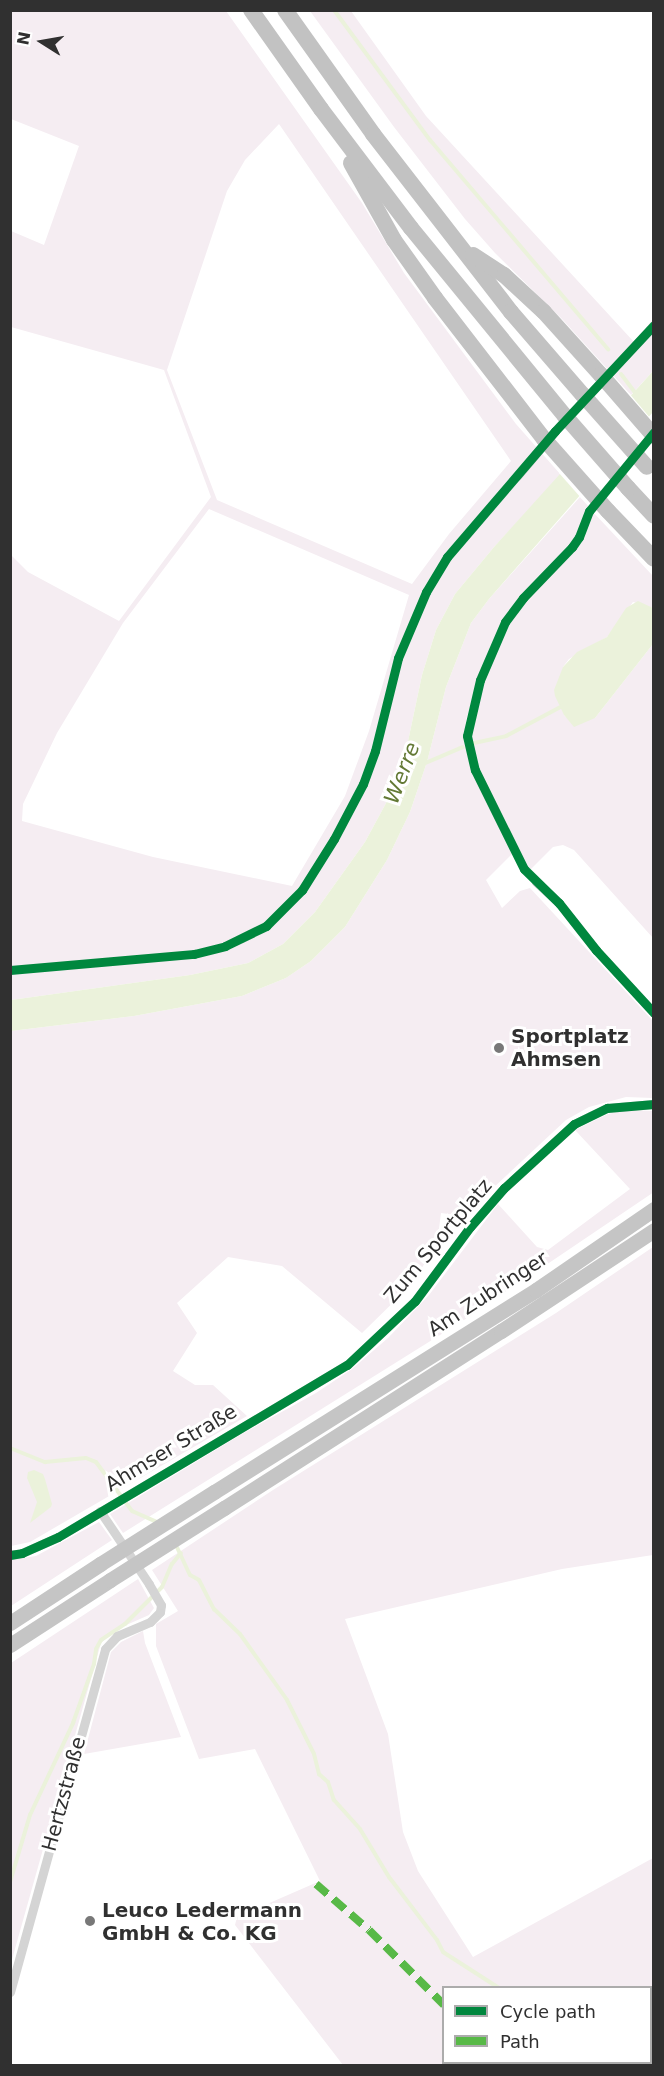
<!DOCTYPE html>
<meta charset="utf-8">
<style>
body{margin:0}
#map{position:relative;width:664px;height:2076px;overflow:hidden;background:#fff;font-family:"DejaVu Sans",sans-serif}
div>[style]{position:absolute}
[style*='--x']{left:calc(var(--x)*1px);top:calc(var(--y)*1px);width:calc(var(--w)*1px);rotate:calc(var(--a)*1deg)}
.green>*{inset:0;background:#f5edf2}
.water>*{inset:0;background:#ebf2db}
.pier>*{inset:0;background:#fff}
.stream>*{height:4px;margin:-2px;padding:0 2px;transform-origin:2px;border-radius:2px;background:#ebf2db}
.minor>*{height:9px;margin:-4.5px;padding:0 4.5px;transform-origin:4.5px;border-radius:4.5px;background:#d4d4d4}
.trunk>*{height:15px;margin:-7.5px;padding:0 7.5px;transform-origin:7.5px;border-radius:7.5px;background:#c5c5c5}
.motorway>*{height:16px;margin:-8px;padding:0 8px;transform-origin:8px;border-radius:8px;background:#c2c2c2}
.trunk-bridge>*{height:15px;margin:-7.5px;padding:0 7.5px;transform-origin:7.5px;border-radius:7.5px;background:#c5c5c5}
.motorway-bridge>*{height:16px;margin:-8px;padding:0 8px;transform-origin:8px;border-radius:8px;background:#c2c2c2}
.quiet>*{height:8px;margin-top:-4px;transform-origin:0;background:repeating-linear-gradient(90deg,#58b947 0 15px,transparent 0 23px)}
.cycleway>*{height:9px;margin:-4.5px;padding:0 4.5px;transform-origin:4.5px;border-radius:4.5px;background:#00873e}
.dots>*{width:16px;height:16px;translate:-50% -50%;box-sizing:border-box;border:3px solid #fff;border-radius:50%}
span{translate:-50% -50%;white-space:nowrap;text-align:center;line-height:1.15;-webkit-text-stroke:6px #fff;paint-order:stroke}
.poi-label{font-size:20px;color:#303030;font-weight:700}
.left{translate:0 -50%;text-align:left}
.street-label{font-size:20px;color:#303030}
.water-label{font-size:21px;color:#637935;font-style:italic}
.frame{position:absolute;inset:0;border:12px solid #303030;pointer-events:none}
.legend{position:absolute;left:442px;top:1986px;width:210px;height:78px;box-sizing:border-box;background:#fff;border:2px solid #acacac;margin:0;padding:8px 10px;list-style:none;font-size:18px;color:#303030}
.legend li{display:flex;align-items:center;gap:12px;height:30px}
.legend b{width:30px;border:2px solid #acacac}
.north{position:absolute;left:12px;top:12px;width:60px;height:60px;-webkit-text-stroke:4px #fff;paint-order:stroke;rotate:281deg;font-size:16px;font-weight:700;line-height:24px;text-align:center;color:#303030}
.north::after{content:'';display:block;margin:auto;width:21px;height:27px;background:#303030;clip-path:polygon(50% 0,100% 100%,50% 72%,0 100%)}
</style>
<div id="map">
<div class="green">
<div style="clip-path:polygon(evenodd,10px 11px,226px 11px,362px 203px,404px 273px,516px 424px,561px 475px,494px 547px,455px 594px,436px 630px,422px 675px,407px 746px,392px 792px,365px 842px,315px 912px,283px 944px,248px 963px,190px 975px,11px 1000px,11px 555px,28px 572px,119px 621px,211px 497px,164px 370px,11px 327px,11px 231px,44px 245px,79px 146px,11px 119px,10px 11px,279px 124px,511px 461px,449px 534px,412px 584px,217px 500px,167px 370px,227px 191px,245px 160px,279px 124px,10px 11px,209px 509px,409px 595px,369px 731px,345px 796px,292px 886px,153px 857px,22px 821px,23px 804px,57px 733px,123px 623px,209px 509px)"></div>
<div style="clip-path:polygon(310px 11px,351px 11px,426px 116px,634px 342px,653px 319px,653px 371px,631px 395px,562px 319px,495px 253px,465px 219px,394px 127px)"></div>
<div style="clip-path:polygon(580px 497px,589px 507px,572px 543px,515px 604px,501px 623px,478px 680px,466px 720px,464px 740px,474px 774px,512px 854px,486px 880px,502px 908px,520px 891px,530px 888px,653px 1021px,653px 1098px,626px 1097px,589px 1107px,566px 1120px,477px 1203px,456px 1215px,441px 1213px,437px 1244px,411px 1285px,362px 1333px,282px 1266px,228px 1257px,177px 1303px,197px 1333px,173px 1371px,195px 1385px,213px 1385px,247px 1416px,30px 1542px,11px 1546px,11px 1031px,134px 1016px,242px 996px,286px 978px,311px 961px,345px 927px,387px 860px,410px 812px,427px 762px,446px 687px,471px 623px,489px 599px)"></div>
<div style="clip-path:polygon(593px 512px,653px 576px,653px 608px,633px 602px,607px 637px,569px 659px,563px 667px,564px 715px,567px 718px,595px 718px,653px 644px,653px 938px,574px 850px,563px 845px,553px 847px,528px 872px,477px 768px,470px 741px,472px 719px,482px 683px,507px 623px,528px 595px,575px 547px)"></div>
<div style="clip-path:polygon(626px 1110px,653px 1111px,654px 1192px,651px 1194px,472px 1315px,123px 1533px,110px 1514px,242px 1434px,316px 1393px,352px 1369px,388px 1338px,429px 1295px,498px 1204px,537px 1247px,548px 1250px,630px 1189px,575px 1130px,608px 1114px)"></div>
<div style="clip-path:polygon(653px 1247px,653px 1555px,562px 1569px,345px 1619px,388px 1734px,403px 1832px,418px 1871px,473px 1957px,653px 1858px,653px 1998px,651px 2001px,650px 1988px,444px 1988px,444px 2062px,628px 2062px,630px 2065px,343px 2065px,235px 1925px,237px 1917px,320px 1881px,255px 1749px,199px 1759px,156px 1646px,156px 1624px,178px 1611px,152px 1570px,273px 1490px,556px 1313px)"></div>
<div style="clip-path:polygon(99px 1522px,112px 1540px,11px 1606px,11px 1560px,36px 1556px)"></div>
<div style="clip-path:polygon(138px 1579px,154px 1608px,149px 1615px,115px 1630px,101px 1643px,11px 1963px,11px 1663px)"></div>
<div style="clip-path:polygon(143px 1631px,145px 1643px,181px 1737px,84px 1754px,111px 1652px,121px 1642px)"></div>
</div>
<div class="water">
<div style="clip-path:polygon(653px 371px,653px 412px,489px 599px,471px 623px,446px 687px,427px 762px,410px 812px,387px 860px,345px 927px,311px 961px,286px 978px,242px 996px,134px 1016px,11px 1031px,11px 1000px,190px 975px,248px 963px,283px 944px,315px 912px,365px 842px,392px 792px,407px 746px,422px 675px,436px 630px,455px 594px,494px 547px)"></div>
<div style="clip-path:polygon(638px 601px,653px 608px,653px 644px,595px 718px,574px 727px,564px 715px,555px 696px,554px 690px,563px 667px,577px 652px,607px 637px,626px 608px)"></div>
<div style="clip-path:polygon(34px 1470px,43px 1474px,45px 1479px,52px 1504px,51px 1507px,30px 1523px,37px 1502px,27px 1478px,28px 1472px)"></div>
</div>
<div class="pier">
<div style="clip-path:polygon(629px 393px,651px 419px,582px 499px,559px 473px)"></div>
</div>
<div class="stream">
<div style="--x:334;--y:10;--w:162;--a:53.6"></div>
<div style="--x:430;--y:140;--w:275;--a:49.6"></div>
<div style="--x:621;--y:374;--w:26;--a:53"></div>
<div style="--x:474;--y:743;--w:33;--a:-12"></div>
<div style="--x:506;--y:736;--w:66;--a:-28.1"></div>
<div style="--x:423;--y:764;--w:43;--a:-23"></div>
<div style="--x:10;--y:1418;--w:6;--a:90"></div>
<div style="--x:10;--y:1448;--w:38;--a:22"></div>
<div style="--x:45;--y:1462;--w:41;--a:-5.6"></div>
<div style="--x:86;--y:1458;--w:11;--a:22"></div>
<div style="--x:96;--y:1462;--w:61;--a:53.7"></div>
<div style="--x:132;--y:1511;--w:30;--a:24"></div>
<div style="--x:175;--y:1543;--w:35;--a:65"></div>
<div style="--x:190;--y:1575;--w:10;--a:29"></div>
<div style="--x:199;--y:1580;--w:33;--a:63"></div>
<div style="--x:214;--y:1609;--w:36;--a:44"></div>
<div style="--x:240;--y:1634;--w:81;--a:54.5"></div>
<div style="--x:287;--y:1700;--w:60;--a:63.4"></div>
<div style="--x:314;--y:1754;--w:21;--a:76"></div>
<div style="--x:319;--y:1774;--w:12;--a:42"></div>
<div style="--x:328;--y:1782;--w:19;--a:72"></div>
<div style="--x:334;--y:1800;--w:39;--a:48"></div>
<div style="--x:360;--y:1829;--w:56;--a:58.9"></div>
<div style="--x:389;--y:1877;--w:79;--a:52.7"></div>
<div style="--x:437;--y:1940;--w:13;--a:63"></div>
<div style="--x:443;--y:1952;--w:67;--a:32.7"></div>
<div style="--x:10;--y:1882;--w:70;--a:-73.4"></div>
<div style="--x:30;--y:1815;--w:102;--a:-64.9"></div>
<div style="--x:73;--y:1723;--w:63;--a:-70.4"></div>
<div style="--x:94;--y:1664;--w:15;--a:-82"></div>
<div style="--x:96;--y:1649;--w:10;--a:-61"></div>
<div style="--x:101;--y:1640;--w:29;--a:-34"></div>
<div style="--x:125;--y:1624;--w:52;--a:-45"></div>
<div style="--x:162;--y:1587;--w:25;--a:-67"></div>
<div style="--x:172;--y:1564;--w:14;--a:-51"></div>
<div style="--x:574;--y:2062;--w:4;--a:76"></div>
</div>
<div class="minor">
<div style="--x:517;--y:476;--w:59;--a:-49.8"></div>
<div style="--x:555;--y:431;--w:145;--a:-47"></div>
<div style="--x:536;--y:882;--w:31;--a:42"></div>
<div style="--x:559;--y:903;--w:60;--a:51.8"></div>
<div style="--x:596;--y:950;--w:86;--a:47.4"></div>
<div style="--x:10;--y:1555;--w:12;--a:-9"></div>
<div style="--x:22;--y:1553;--w:39;--a:-24"></div>
<div style="--x:58;--y:1537;--w:336;--a:-30.8"></div>
<div style="--x:347;--y:1365;--w:93;--a:-43.3"></div>
<div style="--x:415;--y:1301;--w:92;--a:-53.4"></div>
<div style="--x:470;--y:1227;--w:52;--a:-48.9"></div>
<div style="--x:504;--y:1188;--w:95;--a:-42.4"></div>
<div style="--x:574;--y:1124;--w:37;--a:-26"></div>
<div style="--x:607;--y:1108;--w:47;--a:-4.9"></div>
<div style="--x:10;--y:1992;--w:356;--a:-74.5"></div>
<div style="--x:105;--y:1649;--w:18;--a:-47"></div>
<div style="--x:117;--y:1636;--w:36;--a:-23"></div>
<div style="--x:150;--y:1622;--w:14;--a:-45"></div>
<div style="--x:160;--y:1612;--w:7;--a:-82"></div>
<div style="--x:161;--y:1605;--w:24;--a:-120"></div>
<div style="--x:149;--y:1584;--w:88;--a:-123.9"></div>
</div>
<div class="trunk">
<div style="--x:214;--y:1492;--w:380;--a:-32.1"></div>
<div style="--x:536;--y:1290;--w:143;--a:-34.5"></div>
<div style="--x:224;--y:1508;--w:329;--a:-32.6"></div>
<div style="--x:501;--y:1331;--w:183;--a:-33.4"></div>
<div style="--x:10;--y:1623;--w:108;--a:-33.2"></div>
<div style="--x:10;--y:1645;--w:119;--a:-33"></div>
</div>
<div class="motorway">
<div style="--x:251;--y:10;--w:121;--a:54.7"></div>
<div style="--x:321;--y:109;--w:149;--a:52.9"></div>
<div style="--x:411;--y:228;--w:243;--a:50.7"></div>
<div style="--x:285;--y:10;--w:152;--a:54.6"></div>
<div style="--x:373;--y:134;--w:225;--a:52.2"></div>
<div style="--x:511;--y:312;--w:110;--a:49.1"></div>
<div style="--x:351;--y:163;--w:88;--a:60.8"></div>
<div style="--x:394;--y:240;--w:71;--a:54.7"></div>
<div style="--x:435;--y:298;--w:178;--a:52.3"></div>
<div style="--x:473;--y:255;--w:37;--a:33"></div>
<div style="--x:504;--y:275;--w:54;--a:42.8"></div>
<div style="--x:544;--y:312;--w:85;--a:47.9"></div>
<div style="--x:628;--y:488;--w:38;--a:47"></div>
<div style="--x:608;--y:511;--w:66;--a:46.2"></div>
</div>
<div class="trunk-bridge">
<div style="--x:100;--y:1564;--w:135;--a:-32.3"></div>
<div style="--x:110;--y:1580;--w:135;--a:-32.3"></div>
</div>
<div class="motorway-bridge">
<div style="--x:601;--y:375;--w:81;--a:49"></div>
<div style="--x:583;--y:395;--w:96;--a:48.4"></div>
<div style="--x:565;--y:416;--w:96;--a:48.8"></div>
<div style="--x:544;--y:439;--w:96;--a:48.4"></div>
</div>
<div class="quiet">
<div style="--x:316;--y:1884;--w:70;--a:41"></div>
<div style="--x:369;--y:1930;--w:106;--a:45"></div>
<div style="--x:503;--y:2062;--w:5;--a:53"></div>
</div>
<div class="cycleway">
<div style="--x:654;--y:432;--w:102;--a:129.4"></div>
<div style="--x:589;--y:511;--w:28;--a:111"></div>
<div style="--x:579;--y:537;--w:12;--a:125"></div>
<div style="--x:572;--y:547;--w:71;--a:133.9"></div>
<div style="--x:523;--y:598;--w:30;--a:127"></div>
<div style="--x:505;--y:622;--w:63;--a:113.3"></div>
<div style="--x:480;--y:680;--w:57;--a:103.1"></div>
<div style="--x:467;--y:736;--w:35;--a:77"></div>
<div style="--x:475;--y:770;--w:110;--a:63.7"></div>
<div style="--x:524;--y:869;--w:49;--a:44.2"></div>
<div style="--x:559;--y:903;--w:60;--a:51.8"></div>
<div style="--x:596;--y:950;--w:86;--a:47.4"></div>
<div style="--x:10;--y:970;--w:185;--a:-5"></div>
<div style="--x:194;--y:954;--w:32;--a:-14"></div>
<div style="--x:225;--y:946;--w:46;--a:-26"></div>
<div style="--x:266;--y:926;--w:51;--a:-45"></div>
<div style="--x:302;--y:890;--w:60;--a:-57.9"></div>
<div style="--x:334;--y:839;--w:62;--a:-62.2"></div>
<div style="--x:363;--y:784;--w:35;--a:-70"></div>
<div style="--x:375;--y:751;--w:96;--a:-76.1"></div>
<div style="--x:398;--y:658;--w:72;--a:-67"></div>
<div style="--x:426;--y:592;--w:41;--a:-59"></div>
<div style="--x:447;--y:557;--w:166;--a:-49.4"></div>
<div style="--x:555;--y:431;--w:145;--a:-47"></div>
<div style="--x:10;--y:1555;--w:12;--a:-9"></div>
<div style="--x:22;--y:1553;--w:39;--a:-24"></div>
<div style="--x:58;--y:1537;--w:336;--a:-30.8"></div>
<div style="--x:347;--y:1365;--w:93;--a:-43.3"></div>
<div style="--x:415;--y:1301;--w:92;--a:-53.4"></div>
<div style="--x:470;--y:1227;--w:52;--a:-48.9"></div>
<div style="--x:504;--y:1188;--w:95;--a:-42.4"></div>
<div style="--x:574;--y:1124;--w:37;--a:-26"></div>
<div style="--x:607;--y:1108;--w:47;--a:-4.9"></div>
</div>
<div class="dots">
<div style="left:499px;top:1048px;background:#787878"></div>
<div style="left:90px;top:1921px;background:#787878"></div>
</div>
<div class="poi-label">
<span class="left" style="left:511px;top:1048px">Sportplatz<br>Ahmsen</span>
<span class="left" style="left:102px;top:1922px">Leuco Ledermann<br>GmbH &amp; Co. KG</span>
</div>
<div class="street-label">
<span style="left:438px;top:1241px;rotate:-50deg">Zum Sportplatz</span>
<span style="left:488px;top:1294px;rotate:-33deg">Am Zubringer</span>
<span style="left:171px;top:1448px;rotate:-31deg">Ahmser Straße</span>
<span style="left:64px;top:1794px;rotate:-75deg">Hertzstraße</span>
</div>
<div class="water-label">
<span style="left:402px;top:773px;rotate:-69deg">Werre</span>
</div>
<div class="frame"></div>
<ul class="legend">
<li><b style="height:8px;background:#00873e"></b>Cycle path</li>
<li><b style="height:8px;background:#58b947"></b>Path</li>
</ul>
<div class="north">N</div>
</div>
